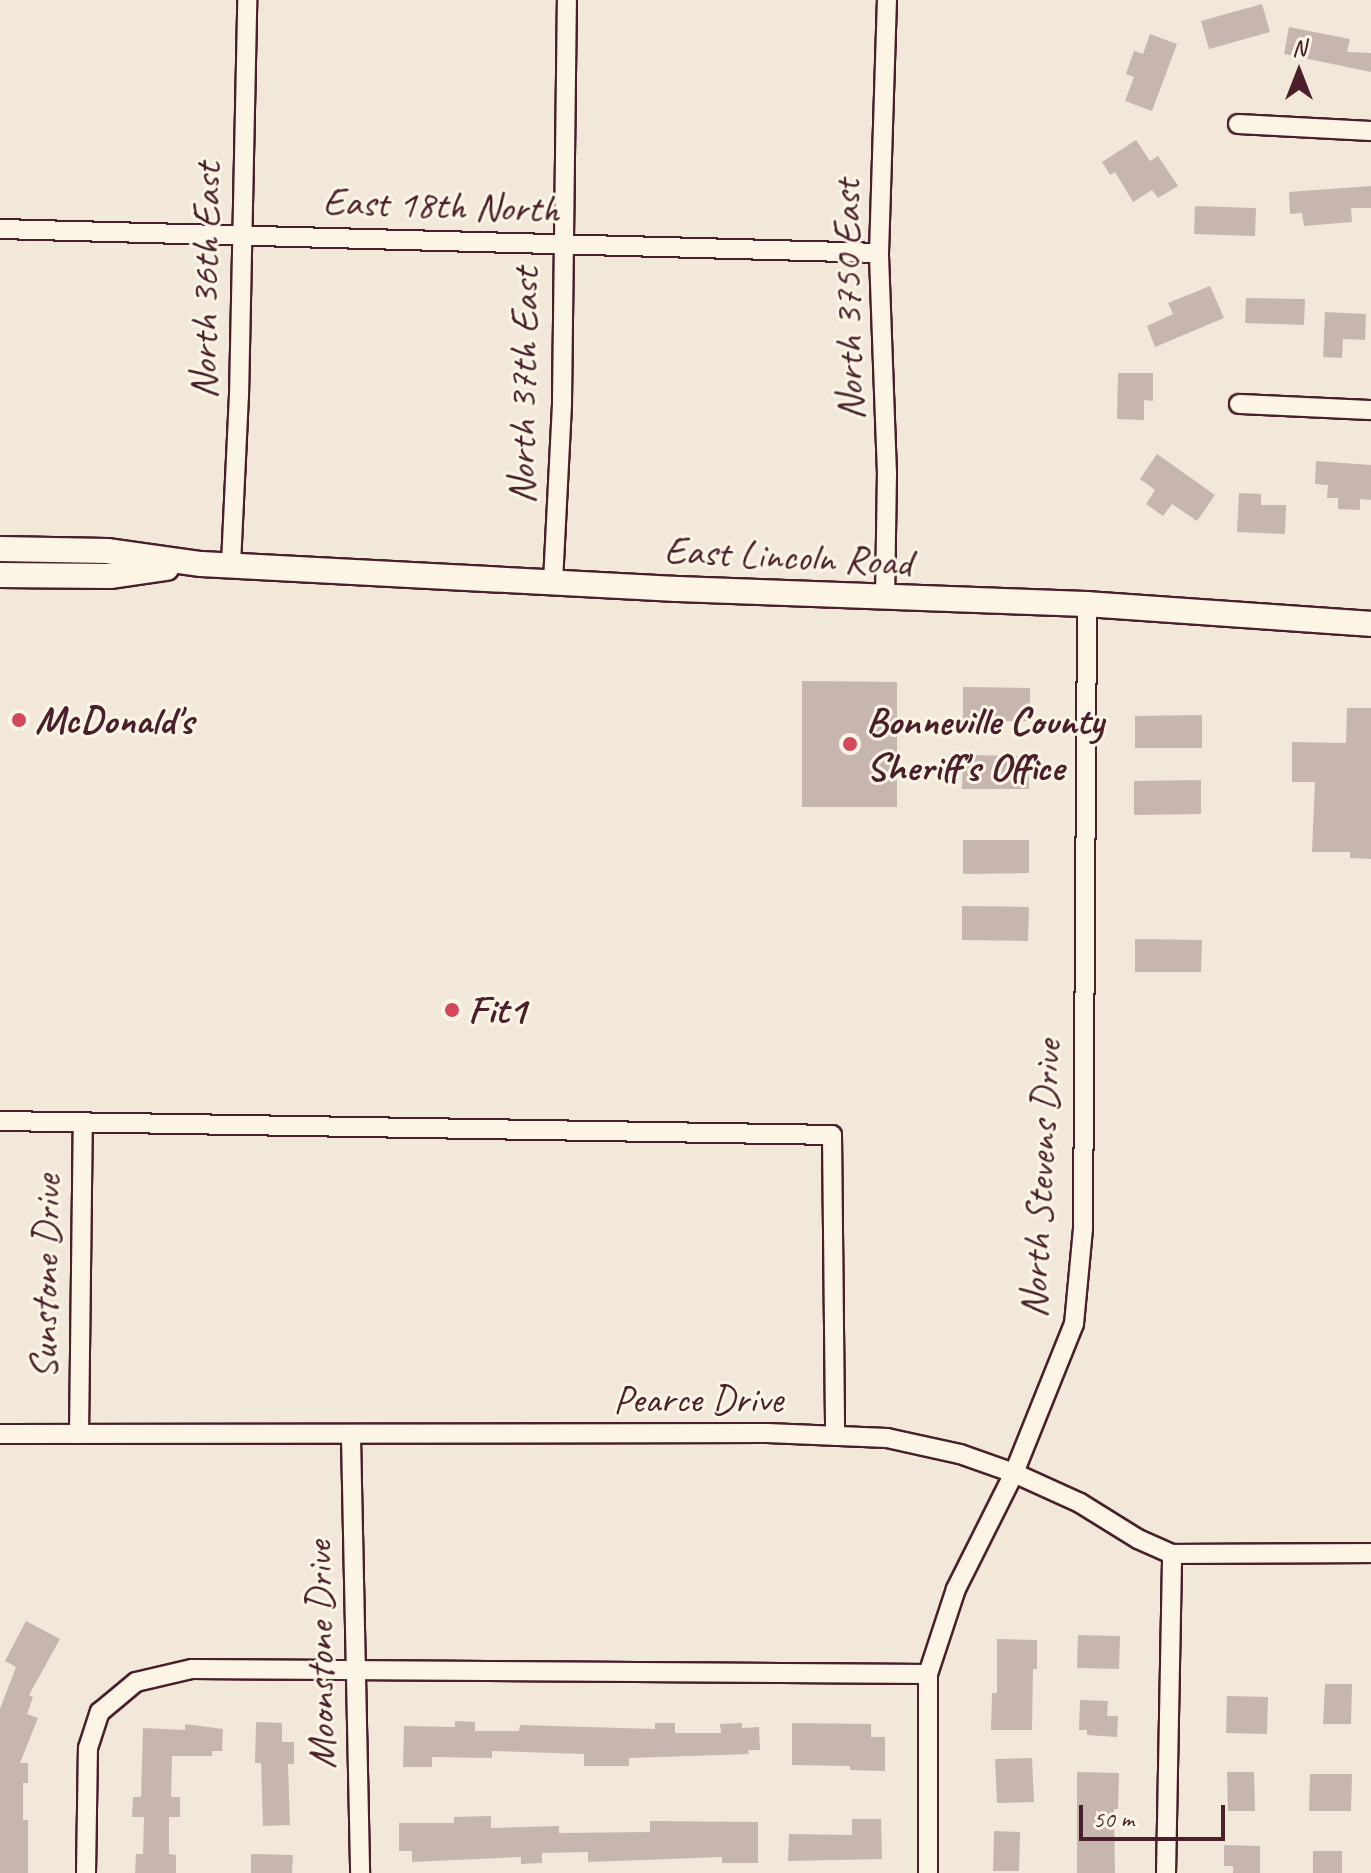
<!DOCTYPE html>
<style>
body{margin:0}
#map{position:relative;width:1371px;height:1873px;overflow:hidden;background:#f1e8da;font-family:Caveat,sans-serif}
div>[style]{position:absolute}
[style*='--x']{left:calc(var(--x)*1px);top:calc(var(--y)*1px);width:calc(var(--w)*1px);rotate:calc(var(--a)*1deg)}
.building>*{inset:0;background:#c7b6af}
.roads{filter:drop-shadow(2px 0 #4a1f2b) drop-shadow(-2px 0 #4a1f2b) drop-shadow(0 2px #4a1f2b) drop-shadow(0 -2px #4a1f2b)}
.street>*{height:18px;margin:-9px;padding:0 9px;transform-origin:9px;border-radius:9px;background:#fcf5e5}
.secondary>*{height:24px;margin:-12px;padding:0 12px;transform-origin:12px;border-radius:12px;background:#fcf5e5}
.dots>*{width:22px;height:22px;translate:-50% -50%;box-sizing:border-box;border:4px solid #fcf5e5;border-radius:50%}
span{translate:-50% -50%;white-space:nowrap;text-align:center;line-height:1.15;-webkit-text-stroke:6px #fcf5e5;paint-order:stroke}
.street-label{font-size:40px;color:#4a1f2b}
.poi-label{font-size:40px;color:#4a1f2b;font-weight:700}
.left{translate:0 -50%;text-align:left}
.north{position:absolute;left:1259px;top:32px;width:80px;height:80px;-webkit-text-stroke:6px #fcf5e5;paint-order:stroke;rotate:0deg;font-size:22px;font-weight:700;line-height:32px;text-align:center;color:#4a1f2b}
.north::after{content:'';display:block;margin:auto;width:28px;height:36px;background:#4a1f2b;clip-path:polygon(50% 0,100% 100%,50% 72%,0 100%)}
.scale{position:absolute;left:1079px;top:1805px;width:146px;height:36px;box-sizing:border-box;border:4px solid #4a1f2b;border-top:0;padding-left:10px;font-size:24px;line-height:28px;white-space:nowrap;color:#4a1f2b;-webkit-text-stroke:6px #fcf5e5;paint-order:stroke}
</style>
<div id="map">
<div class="building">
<div style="clip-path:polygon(1262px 4px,1270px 32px,1209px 49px,1201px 21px)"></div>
<div style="clip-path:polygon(1289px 27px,1350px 39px,1347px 52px,1371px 53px,1371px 72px,1284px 54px)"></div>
<div style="clip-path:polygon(1150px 34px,1177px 44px,1152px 111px,1125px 101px,1134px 77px,1126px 74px,1134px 51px,1143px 54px)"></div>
<div style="clip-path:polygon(1136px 140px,1150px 161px,1158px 156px,1178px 186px,1158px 198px,1152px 190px,1133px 202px,1115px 172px,1110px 175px,1102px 162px)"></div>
<div style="clip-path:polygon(1371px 186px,1371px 208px,1351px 208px,1352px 222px,1304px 226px,1302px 213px,1290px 214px,1289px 192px)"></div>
<div style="clip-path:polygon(1195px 206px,1256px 208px,1255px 236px,1194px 234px)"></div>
<div style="clip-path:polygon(1210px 286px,1224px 318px,1155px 347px,1147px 326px,1173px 314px,1168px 303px)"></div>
<div style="clip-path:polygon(1246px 298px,1305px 299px,1304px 325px,1245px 323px)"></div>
<div style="clip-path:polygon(1325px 312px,1366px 314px,1365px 340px,1343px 339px,1342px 358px,1323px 357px)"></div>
<div style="clip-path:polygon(1118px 373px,1153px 373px,1153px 401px,1144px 400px,1144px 420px,1117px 419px)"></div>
<div style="clip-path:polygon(1157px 454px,1215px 495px,1197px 521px,1172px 504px,1163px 516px,1146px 504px,1155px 490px,1140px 479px)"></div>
<div style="clip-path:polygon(1316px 461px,1371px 465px,1371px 500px,1360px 499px,1360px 510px,1338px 509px,1338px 498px,1327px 498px,1328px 485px,1315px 484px)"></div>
<div style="clip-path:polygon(1239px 493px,1261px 494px,1261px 505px,1286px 505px,1285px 534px,1237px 532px)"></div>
<div style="clip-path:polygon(802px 681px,897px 682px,897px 807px,802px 807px)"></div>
<div style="clip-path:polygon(963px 687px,1030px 688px,1030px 721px,963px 721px)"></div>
<div style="clip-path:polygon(1347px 708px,1371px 708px,1371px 859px,1350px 858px,1350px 852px,1312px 852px,1315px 782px,1292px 782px,1292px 742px,1346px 743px)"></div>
<div style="clip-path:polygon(1202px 715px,1202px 748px,1135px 748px,1135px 716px)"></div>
<div style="clip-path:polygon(963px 755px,1029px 756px,1029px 789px,962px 789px)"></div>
<div style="clip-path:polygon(1201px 780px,1201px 814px,1134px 815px,1134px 781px)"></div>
<div style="clip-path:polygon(963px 840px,1029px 840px,1029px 873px,963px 874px)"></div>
<div style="clip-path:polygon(962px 906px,1029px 907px,1028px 941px,962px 940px)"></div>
<div style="clip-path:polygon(1135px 939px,1202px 940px,1201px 972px,1135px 972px)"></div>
<div style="clip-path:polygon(26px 1621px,60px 1639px,29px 1695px,33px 1697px,27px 1714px,38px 1718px,20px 1763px,28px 1763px,28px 1783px,23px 1783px,23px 1820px,28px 1820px,28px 1873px,0 1873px,0 1709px,16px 1667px,5px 1661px)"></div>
<div style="clip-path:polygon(1078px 1635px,1120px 1636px,1119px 1669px,1077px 1668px)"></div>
<div style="clip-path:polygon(997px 1639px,1037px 1640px,1037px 1669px,1033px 1669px,1032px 1730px,991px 1730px,992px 1693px,997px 1693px)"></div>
<div style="clip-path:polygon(1325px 1684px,1352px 1684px,1351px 1724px,1323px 1724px)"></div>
<div style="clip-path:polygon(1227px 1696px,1268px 1697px,1267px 1734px,1226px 1733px)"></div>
<div style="clip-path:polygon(1080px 1700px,1108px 1701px,1107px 1716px,1118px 1716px,1117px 1737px,1087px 1735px,1087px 1730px,1079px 1730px)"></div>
<div style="clip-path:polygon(455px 1721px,475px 1722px,475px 1731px,519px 1731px,520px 1725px,655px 1729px,655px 1723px,675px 1723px,675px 1733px,721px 1733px,720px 1724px,742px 1723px,742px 1728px,759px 1727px,760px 1750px,748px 1750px,749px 1754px,629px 1758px,629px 1766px,584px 1766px,584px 1754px,492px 1751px,492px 1758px,432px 1757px,432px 1767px,403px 1767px,404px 1726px,455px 1727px)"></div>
<div style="clip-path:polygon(256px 1722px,282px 1723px,282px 1742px,294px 1742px,294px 1764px,288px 1764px,290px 1825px,263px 1826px,261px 1763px,255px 1763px)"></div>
<div style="clip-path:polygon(792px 1723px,871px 1724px,871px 1737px,885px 1737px,885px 1771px,850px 1770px,850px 1766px,792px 1765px)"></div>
<div style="clip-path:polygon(185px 1724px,223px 1729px,222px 1751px,212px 1751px,212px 1756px,172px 1756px,171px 1797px,180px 1797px,180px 1817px,169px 1817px,169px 1854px,176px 1855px,176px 1873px,135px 1873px,136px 1854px,143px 1854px,144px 1817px,132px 1817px,133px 1797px,141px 1797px,143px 1728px,185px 1730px)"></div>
<div style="clip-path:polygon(1032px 1758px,1034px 1802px,997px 1803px,995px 1759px)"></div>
<div style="clip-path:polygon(1077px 1772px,1119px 1773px,1118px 1809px,1114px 1809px,1115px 1873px,1077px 1873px)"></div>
<div style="clip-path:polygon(1227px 1772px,1254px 1772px,1255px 1811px,1228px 1811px)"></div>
<div style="clip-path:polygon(1310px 1774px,1352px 1774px,1351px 1811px,1309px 1811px)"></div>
<div style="clip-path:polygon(491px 1816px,491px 1828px,559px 1826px,559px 1833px,650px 1832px,650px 1821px,758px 1822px,758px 1863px,722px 1863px,722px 1857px,588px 1862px,588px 1852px,542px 1853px,542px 1863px,521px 1864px,521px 1857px,412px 1862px,412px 1851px,399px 1851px,399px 1823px,454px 1823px,454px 1817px)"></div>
<div style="clip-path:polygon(852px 1819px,881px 1819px,882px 1859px,788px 1861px,789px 1834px,852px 1835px)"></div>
<div style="clip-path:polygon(994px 1831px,1020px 1832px,1019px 1871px,993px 1871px)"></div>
<div style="clip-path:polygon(1224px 1845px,1260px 1846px,1260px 1873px,1233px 1873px,1233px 1866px,1224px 1866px)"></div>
<div style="clip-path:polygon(1313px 1851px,1342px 1851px,1342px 1873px,1313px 1873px)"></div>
<div style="clip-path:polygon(251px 1854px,293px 1855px,292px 1873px,251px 1873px)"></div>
</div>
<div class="roads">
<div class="street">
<div style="--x:1238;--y:124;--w:133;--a:3"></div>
<div style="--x:0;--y:229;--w:879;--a:1.56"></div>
<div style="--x:1239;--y:404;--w:132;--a:2.6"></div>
<div style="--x:231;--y:564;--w:168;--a:-87.3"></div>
<div style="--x:239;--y:396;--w:396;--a:-88.8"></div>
<div style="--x:553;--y:582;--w:180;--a:-87.1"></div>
<div style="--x:562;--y:402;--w:402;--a:-89.3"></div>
<div style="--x:885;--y:599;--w:125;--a:-89.1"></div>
<div style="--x:887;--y:474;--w:221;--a:-92.1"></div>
<div style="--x:879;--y:253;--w:253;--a:-88.2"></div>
<div style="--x:0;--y:1121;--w:832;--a:0.96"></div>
<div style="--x:832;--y:1135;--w:301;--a:89.4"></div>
<div style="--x:0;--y:1434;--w:767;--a:-0.07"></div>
<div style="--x:767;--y:1433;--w:120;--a:2.4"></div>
<div style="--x:887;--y:1438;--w:75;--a:12.4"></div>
<div style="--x:960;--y:1454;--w:57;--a:19.4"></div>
<div style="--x:1014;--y:1473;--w:72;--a:24.4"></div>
<div style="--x:1080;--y:1503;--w:68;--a:31.8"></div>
<div style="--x:1138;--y:1539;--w:37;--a:24"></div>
<div style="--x:1172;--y:1554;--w:199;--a:-0.3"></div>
<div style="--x:79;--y:1434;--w:312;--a:-89.3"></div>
<div style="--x:351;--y:1437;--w:436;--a:88.8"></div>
<div style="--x:86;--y:1873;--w:125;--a:-89.1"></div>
<div style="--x:88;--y:1748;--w:38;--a:-72"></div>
<div style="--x:100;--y:1712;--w:47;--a:-39.8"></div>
<div style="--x:136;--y:1682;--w:57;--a:-13.1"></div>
<div style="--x:192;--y:1669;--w:736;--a:0.39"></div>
<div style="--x:928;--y:1873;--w:199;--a:-90"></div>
<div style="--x:928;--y:1674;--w:89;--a:-71.8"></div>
<div style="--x:956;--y:1589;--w:130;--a:-63.4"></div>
<div style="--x:1014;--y:1473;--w:161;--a:-68.1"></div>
<div style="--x:1074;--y:1324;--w:96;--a:-84.6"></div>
<div style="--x:1083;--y:1228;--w:624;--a:-89.63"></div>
<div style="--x:1166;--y:1873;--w:319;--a:-88.9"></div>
</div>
<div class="secondary">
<div style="--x:0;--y:549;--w:107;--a:1.1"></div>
<div style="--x:107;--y:551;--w:95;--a:7.9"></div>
<div style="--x:201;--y:564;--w:476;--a:3"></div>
<div style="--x:676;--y:589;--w:411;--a:2.1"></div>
<div style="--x:1087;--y:604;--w:285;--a:4"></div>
<div style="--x:0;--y:575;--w:110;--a:0.5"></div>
<div style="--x:110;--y:576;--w:57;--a:-8.1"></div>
</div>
</div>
<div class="dots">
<div style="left:19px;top:720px;background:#d1495b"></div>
<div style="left:850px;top:744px;background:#d1495b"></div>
<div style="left:452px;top:1010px;background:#d1495b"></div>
</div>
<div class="street-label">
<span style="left:441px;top:205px;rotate:2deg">East 18th North</span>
<span style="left:205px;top:281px;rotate:-89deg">North 36th East</span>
<span style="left:848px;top:300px;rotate:-91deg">North 3750 East</span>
<span style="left:523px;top:386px;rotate:-89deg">North 37th East</span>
<span style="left:788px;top:556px;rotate:3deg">East Lincoln Road</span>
<span style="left:1040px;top:1179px;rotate:-87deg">North Stevens Drive</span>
<span style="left:45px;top:1277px;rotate:-89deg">Sunstone Drive</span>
<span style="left:698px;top:1399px">Pearce Drive</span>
<span style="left:320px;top:1655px;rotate:-91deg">Moonstone Drive</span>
</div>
<div class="poi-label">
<span class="left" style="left:35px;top:720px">McDonald's</span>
<span class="left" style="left:866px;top:744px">Bonneville County<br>Sheriff's Office</span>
<span class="left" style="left:468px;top:1010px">Fit1</span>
</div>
<div class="north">N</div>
<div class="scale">50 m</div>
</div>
